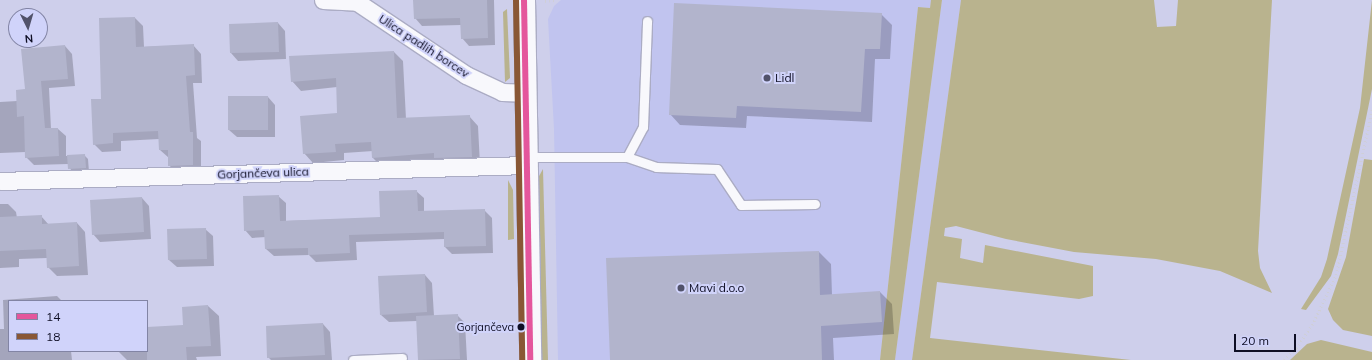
<!DOCTYPE html>
<meta charset="utf-8">
<style>
body{margin:0}
#map{position:relative;width:1372px;height:360px;overflow:hidden;background:#cecfeb;font-family:Mulish,sans-serif}
div>[style]{position:absolute}
[style*='--x']{left:calc(var(--x)*1px);top:calc(var(--y)*1px);width:calc(var(--w)*1px);rotate:calc(var(--a)*1deg)}
.built>*{inset:0;background:#c1c4ef}
.green>*{inset:0;background:#b9b38e}
.shadow>*{inset:0;background:#0003}
.building>*{inset:0;background:#b2b4cc}
.path>*{height:2.5px;margin-top:-1.25px;transform-origin:0;background:repeating-linear-gradient(90deg,#cfcfd7 0 1px,transparent 0 4px)}
.roads{filter:drop-shadow(1px 0 #abacc4) drop-shadow(-1px 0 #abacc4) drop-shadow(0 1px #abacc4) drop-shadow(0 -1px #abacc4)}
.service>*{height:9px;margin:-4.5px;padding:0 4.5px;transform-origin:4.5px;border-radius:4.5px;background:#f8f8fc}
.minor>*{height:17px;margin:-8.5px;padding:0 8.5px;transform-origin:8.5px;border-radius:8.5px;background:#f8f8fc}
.tertiary>*{height:21px;margin:-10.5px;padding:0 10.5px;transform-origin:10.5px;border-radius:10.5px;background:#f8f8fc}
.bus-1>*{height:6px;margin:-3px;padding:0 3px;transform-origin:3px;border-radius:3px;background:#e4569c}
.bus-2>*{height:6px;margin:-3px;padding:0 3px;transform-origin:3px;border-radius:3px;background:#895735}
.dots>*{width:11px;height:11px;translate:-50% -50%;box-sizing:border-box;border:2px solid #d0d3fa;border-radius:50%}
span{translate:-50% -50%;white-space:nowrap;text-align:center;line-height:1.15;-webkit-text-stroke:4px #d0d3fa;paint-order:stroke}
.bus-label{font-size:11px;color:#0e0e24}
.right{translate:-100% -50%;text-align:right}
.street-label{font-size:12px;color:#0e0e24}
.poi-label{font-size:12px;color:#0e0e24}
.left{translate:0 -50%;text-align:left}
.legend{position:absolute;left:8px;top:300px;width:140px;height:52px;box-sizing:border-box;background:#d0d3fa;border:1px solid #8284a4;margin:0;padding:5px 7px;list-style:none;font-size:12px;color:#0e0e24}
.legend li{display:flex;align-items:center;gap:8px;height:20px}
.legend b{width:20px;border:1px solid #8284a4}
.north{position:absolute;left:8px;top:8px;width:40px;height:40px;box-sizing:border-box;background:#d0d3fa;border:1px solid #8284a4;border-radius:50%;rotate:175deg;font-size:11px;font-weight:700;line-height:16px;text-align:center;color:#0e0e24}
.north::after{content:'';display:block;margin:auto;width:14px;height:18px;background:#51526a;clip-path:polygon(50% 0,100% 100%,50% 72%,0 100%)}
.scale{position:absolute;left:1234px;top:334px;width:62px;height:18px;box-sizing:border-box;border:2px solid #0e0e24;border-top:0;padding-left:5px;font-size:12px;line-height:14px;white-space:nowrap;color:#0e0e24;-webkit-text-stroke:3px #d0d3fa;paint-order:stroke}
</style>
<div id="map">
<div class="built">
<div style="clip-path:polygon(561px 0,931px 0,930px 8px,918px 7px,880px 360px,558px 360px,554px 129px,548px 19px,554px 6px)"></div>
<div style="clip-path:polygon(942px 0,961px 0,912px 360px,895px 360px)"></div>
</div>
<div class="green">
<div style="clip-path:polygon(931px 0,942px 0,895px 360px,880px 360px,918px 7px,930px 8px)"></div>
<div style="clip-path:polygon(961px 0,1154px 0,1157px 27px,1176px 26px,1178px 0,1272px 0,1258px 251px,1260px 268px,1272px 293px,1220px 271px,1156px 259px,1074px 252px,1006px 239px,956px 226px,945px 228px,944px 236px,962px 239px,960px 258px,983px 263px,985px 245px,1093px 266px,1093px 296px,1079px 299px,937px 282px,930px 338px,1131px 360px,912px 360px)"></div>
<div style="clip-path:polygon(1372px 0,1372px 89px,1338px 254px,1331px 276px,1306px 310px,1301px 309px,1321px 277px,1327px 259px,1360px 108px)"></div>
<div style="clip-path:polygon(507px 9px,510px 78px,505px 82px,503px 12px)"></div>
<div style="clip-path:polygon(1364px 159px,1372px 160px,1372px 336px,1343px 330px,1333px 320px,1328px 309px,1346px 257px)"></div>
<div style="clip-path:polygon(543px 169px,548px 360px,542px 360px,538px 178px)"></div>
<div style="clip-path:polygon(508px 180px,513px 190px,514px 239px,508px 240px)"></div>
<div style="clip-path:polygon(1321px 340px,1372px 352px,1372px 360px,1290px 360px,1307px 344px)"></div>
</div>
<div class="shadow">
<div style="clip-path:polygon(414px 0,494px 0,495px 45px,469px 46px,462px 38px,461px 25px,422px 26px,415px 18px)"></div>
<div style="clip-path:polygon(881px 14px,892px 25px,890px 59px,875px 59px,872px 122px,747px 116px,746px 128px,680px 125px,670px 114px)"></div>
<div style="clip-path:polygon(135px 18px,143px 26px,144px 47px,193px 45px,201px 54px,202px 83px,193px 83px,197px 138px,201px 141px,201px 173px,177px 174px,169px 165px,169px 158px,160px 150px,159px 139px,121px 141px,121px 151px,102px 152px,94px 144px,102px 100px)"></div>
<div style="clip-path:polygon(278px 23px,285px 31px,286px 59px,238px 61px,231px 53px)"></div>
<div style="clip-path:polygon(65px 46px,72px 54px,75px 86px,49px 88px,51px 129px,58px 129px,66px 136px,66px 156px,84px 155px,88px 159px,89px 172px,72px 172px,68px 164px,34px 165px,26px 157px,26px 152px,0 153px,0 102px,17px 101px)"></div>
<div style="clip-path:polygon(394px 52px,403px 61px,406px 119px,469px 116px,478px 126px,480px 165px,382px 167px,373px 158px,373px 151px,344px 153px,344px 160px,313px 163px,304px 153px,338px 114px,337px 87px,301px 91px,292px 81px)"></div>
<div style="clip-path:polygon(268px 97px,275px 105px,275px 137px,237px 137px,229px 130px)"></div>
<div style="clip-path:polygon(416px 191px,424px 198px,424px 212px,484px 210px,492px 218px,493px 253px,452px 254px,445px 247px,445px 239px,356px 242px,357px 260px,316px 262px,309px 255px,274px 256px,266px 249px,266px 237px,252px 238px,245px 230px,278px 196px,286px 203px,286px 221px,381px 218px)"></div>
<div style="clip-path:polygon(142px 198px,149px 206px,151px 239px,100px 242px,93px 234px)"></div>
<div style="clip-path:polygon(0 204px,8px 204px,16px 212px,17px 218px,41px 216px,49px 225px,77px 223px,85px 232px,88px 275px,57px 276px,48px 267px,47px 258px,19px 259px,19px 267px,0 268px)"></div>
<div style="clip-path:polygon(205px 229px,213px 236px,214px 266px,177px 267px,169px 260px)"></div>
<div style="clip-path:polygon(819px 252px,831px 264px,832px 295px,880px 292px,892px 304px,894px 334px,833px 338px,834px 360px,611px 360px)"></div>
<div style="clip-path:polygon(425px 275px,432px 283px,434px 316px,457px 315px,465px 323px,467px 360px,419px 360px,417px 321px,389px 322px,381px 315px)"></div>
<div style="clip-path:polygon(57px 296px,62px 301px,9px 301px,9px 351px,71px 351px,72px 360px,0 360px,0 329px,4px 329px,3px 300px)"></div>
<div style="clip-path:polygon(208px 306px,219px 316px,221px 356px,196px 357px,197px 360px,127px 360px,118px 351px,147px 351px,147px 328px,184px 326px)"></div>
<div style="clip-path:polygon(323px 324px,330px 332px,332px 360px,271px 360px,268px 357px)"></div>
</div>
<div class="building">
<div style="clip-path:polygon(413px 0,487px 0,488px 38px,461px 39px,460px 18px,414px 19px)"></div>
<div style="clip-path:polygon(674px 3px,882px 13px,880px 49px,865px 49px,861px 112px,737px 106px,736px 118px,669px 115px)"></div>
<div style="clip-path:polygon(135px 17px,136px 47px,194px 44px,195px 75px,186px 76px,190px 132px,193px 132px,193px 165px,168px 166px,168px 150px,159px 150px,158px 131px,113px 133px,113px 143px,93px 145px,91px 99px,101px 99px,99px 18px)"></div>
<div style="clip-path:polygon(278px 22px,279px 52px,230px 53px,229px 24px)"></div>
<div style="clip-path:polygon(65px 45px,68px 79px,41px 81px,45px 128px,58px 128px,59px 156px,25px 158px,24px 116px,17px 117px,16px 90px,25px 89px,21px 49px)"></div>
<div style="clip-path:polygon(394px 51px,397px 118px,470px 115px,472px 157px,434px 158px,434px 153px,372px 158px,371px 142px,335px 144px,336px 152px,303px 154px,300px 116px,337px 113px,336px 78px,291px 82px,289px 56px)"></div>
<div style="clip-path:polygon(228px 96px,268px 96px,268px 130px,228px 130px)"></div>
<div style="clip-path:polygon(85px 154px,86px 168px,68px 169px,67px 155px)"></div>
<div style="clip-path:polygon(417px 190px,418px 211px,485px 209px,486px 246px,444px 247px,444px 232px,349px 235px,350px 253px,308px 255px,308px 248px,265px 249px,264px 230px,244px 231px,243px 196px,279px 195px,280px 221px,380px 217px,379px 191px)"></div>
<div style="clip-path:polygon(142px 197px,144px 232px,92px 235px,90px 200px)"></div>
<div style="clip-path:polygon(42px 215px,42px 224px,77px 222px,79px 266px,47px 268px,46px 249px,0 251px,0 217px)"></div>
<div style="clip-path:polygon(206px 228px,207px 259px,168px 260px,167px 229px)"></div>
<div style="clip-path:polygon(819px 251px,820px 295px,880px 291px,882px 322px,821px 326px,822px 360px,610px 360px,606px 258px)"></div>
<div style="clip-path:polygon(425px 274px,427px 312px,380px 315px,378px 276px)"></div>
<div style="clip-path:polygon(208px 305px,211px 346px,186px 347px,187px 360px,147px 360px,147px 327px,183px 325px,182px 307px)"></div>
<div style="clip-path:polygon(458px 314px,460px 359px,418px 360px,416px 316px)"></div>
<div style="clip-path:polygon(323px 323px,325px 355px,267px 358px,266px 326px)"></div>
</div>
<div class="path">
<div style="--x:545;--y:1;--w:9;--a:-6"></div>
<div style="--x:1284;--y:360;--w:17;--a:-45"></div>
<div style="--x:1296;--y:348;--w:28;--a:-55"></div>
<div style="--x:1312;--y:325;--w:55;--a:-64.4"></div>
<div style="--x:1336;--y:275;--w:169;--a:-77.7"></div>
</div>
<div class="roads">
<div class="service">
<div style="--x:526;--y:157;--w:101;--a:0"></div>
<div style="--x:627;--y:157;--w:31;--a:19"></div>
<div style="--x:656;--y:167;--w:61;--a:1.9"></div>
<div style="--x:717;--y:169;--w:43;--a:56.3"></div>
<div style="--x:741;--y:205;--w:74;--a:-0.8"></div>
<div style="--x:627;--y:157;--w:34;--a:-62"></div>
<div style="--x:643;--y:127;--w:106;--a:-87.8"></div>
<div style="--x:353;--y:360;--w:49;--a:-2.3"></div>
</div>
<div class="minor">
<div style="--x:323;--y:0;--w:34;--a:3"></div>
<div style="--x:357;--y:2;--w:131;--a:33.8"></div>
<div style="--x:466;--y:75;--w:40;--a:25"></div>
<div style="--x:502;--y:92;--w:23;--a:2"></div>
<div style="--x:0;--y:181;--w:526;--a:-1.74"></div>
</div>
<div class="tertiary">
<div style="--x:524;--y:0;--w:360;--a:89"></div>
</div>
</div>
<div class="bus-1">
<div style="--x:524;--y:0;--w:360;--a:89"></div>
</div>
<div class="bus-2">
<div style="--x:516;--y:0;--w:360;--a:89"></div>
</div>
<div class="dots">
<div style="left:767px;top:78px;background:#51526a"></div>
<div style="left:681px;top:288px;background:#51526a"></div>
<div style="left:521px;top:327px;background:#0e0e24"></div>
</div>
<div class="bus-label">
<span class="right" style="left:514px;top:327px">Gorjančeva</span>
</div>
<div class="street-label">
<span style="left:424px;top:46px;rotate:33deg">Ulica padlih borcev</span>
<span style="left:263px;top:173px;rotate:-2deg">Gorjančeva ulica</span>
</div>
<div class="poi-label">
<span class="left" style="left:775px;top:78px">Lidl</span>
<span class="left" style="left:689px;top:288px">Mavi d.o.o</span>
</div>
<ul class="legend">
<li><b style="height:5px;background:#e4569c"></b>14</li>
<li><b style="height:5px;background:#895735"></b>18</li>
</ul>
<div class="north">N</div>
<div class="scale">20 m</div>
</div>
